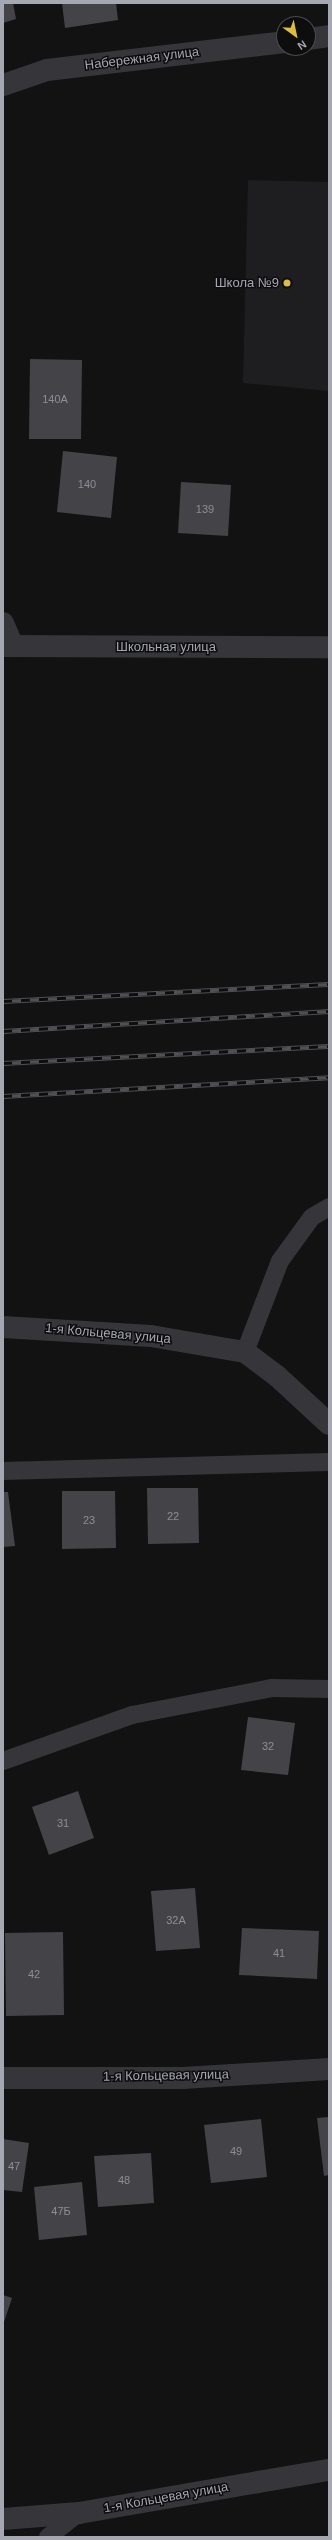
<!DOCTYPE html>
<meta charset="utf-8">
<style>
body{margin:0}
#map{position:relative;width:332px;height:2540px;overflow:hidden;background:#121213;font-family:Arial,sans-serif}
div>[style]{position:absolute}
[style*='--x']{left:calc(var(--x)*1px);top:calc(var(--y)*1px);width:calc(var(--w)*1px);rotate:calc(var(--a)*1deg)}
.built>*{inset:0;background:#1e1e20}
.building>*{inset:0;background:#444448}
.service>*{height:18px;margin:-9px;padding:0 9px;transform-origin:9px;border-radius:9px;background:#35353a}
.minor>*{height:22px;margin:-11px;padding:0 11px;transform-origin:11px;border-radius:11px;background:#35353a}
.rail>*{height:4.5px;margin-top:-2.25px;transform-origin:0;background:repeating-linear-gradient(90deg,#0d0d0e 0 9px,#4f4f54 0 18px);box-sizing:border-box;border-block:1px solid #4f4f54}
.dots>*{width:11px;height:11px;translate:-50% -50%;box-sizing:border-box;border:2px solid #0d0d0e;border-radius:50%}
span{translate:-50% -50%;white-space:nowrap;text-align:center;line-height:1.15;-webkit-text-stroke:3px #0d0d0e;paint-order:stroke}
.number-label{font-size:11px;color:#8d8e98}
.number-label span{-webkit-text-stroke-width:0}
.street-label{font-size:13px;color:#a5a7b2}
.poi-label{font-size:13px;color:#a5a7b2}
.right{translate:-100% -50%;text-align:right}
.frame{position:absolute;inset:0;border:4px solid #a5a7b2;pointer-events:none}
.north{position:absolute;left:276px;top:16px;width:40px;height:40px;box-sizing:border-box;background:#0d0d0e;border:1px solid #4a4b50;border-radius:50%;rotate:147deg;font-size:11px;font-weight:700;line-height:16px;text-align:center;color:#a5a7b2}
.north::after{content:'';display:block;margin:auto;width:14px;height:18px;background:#dcbc41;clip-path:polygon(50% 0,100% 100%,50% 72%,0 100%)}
</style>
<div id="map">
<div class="built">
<div style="clip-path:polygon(248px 180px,329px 182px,329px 391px,243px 383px)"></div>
</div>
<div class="building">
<div style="clip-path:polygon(3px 3px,13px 3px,16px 19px,3px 23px)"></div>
<div style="clip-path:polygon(62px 3px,116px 3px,118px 20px,65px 28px)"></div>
<div style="clip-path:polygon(30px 359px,82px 360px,81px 439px,29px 439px)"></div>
<div style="clip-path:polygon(63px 451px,117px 457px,111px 518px,57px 512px)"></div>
<div style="clip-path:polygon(181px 482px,231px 485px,228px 536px,178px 533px)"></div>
<div style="clip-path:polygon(147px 1488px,198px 1488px,199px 1543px,148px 1544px)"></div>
<div style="clip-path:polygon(62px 1491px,115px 1491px,116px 1548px,62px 1549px)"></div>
<div style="clip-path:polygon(3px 1492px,8px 1492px,15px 1546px,3px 1547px)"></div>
<div style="clip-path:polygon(248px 1717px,295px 1723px,288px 1775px,241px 1770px)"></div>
<div style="clip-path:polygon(78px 1791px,94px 1838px,49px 1855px,32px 1807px)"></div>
<div style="clip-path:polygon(195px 1888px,200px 1948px,156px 1951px,151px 1891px)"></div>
<div style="clip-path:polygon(242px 1928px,319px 1931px,317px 1979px,239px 1975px)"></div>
<div style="clip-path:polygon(63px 1932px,64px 2015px,6px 2016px,5px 1933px)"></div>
<div style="clip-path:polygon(329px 2117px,329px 2175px,324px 2176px,317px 2118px)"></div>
<div style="clip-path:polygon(261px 2119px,267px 2177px,211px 2183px,204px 2125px)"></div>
<div style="clip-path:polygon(3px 2139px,29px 2143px,22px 2192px,3px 2190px)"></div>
<div style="clip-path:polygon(151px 2153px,154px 2203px,98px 2207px,94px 2156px)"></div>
<div style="clip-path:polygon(82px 2182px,87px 2235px,39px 2240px,34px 2187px)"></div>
<div style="clip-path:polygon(3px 2295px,12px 2298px,3px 2325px)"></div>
</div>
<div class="service">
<div style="--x:245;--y:1352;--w:97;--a:-69"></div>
<div style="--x:280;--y:1261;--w:54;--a:-54"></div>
<div style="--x:312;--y:1217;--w:20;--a:-30"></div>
<div style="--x:3;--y:1471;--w:326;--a:-1.6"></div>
<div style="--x:3;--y:1761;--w:137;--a:-19.6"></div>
<div style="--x:132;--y:1715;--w:143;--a:-10.9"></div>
<div style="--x:272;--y:1688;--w:57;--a:1"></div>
<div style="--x:48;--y:2537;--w:39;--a:-38"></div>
</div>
<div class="minor">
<div style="--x:308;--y:39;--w:21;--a:-8"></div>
<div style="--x:3;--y:85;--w:46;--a:-18.8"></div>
<div style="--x:47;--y:70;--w:239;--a:-6.7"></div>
<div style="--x:3;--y:623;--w:25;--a:67"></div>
<div style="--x:3;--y:646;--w:326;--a:0.2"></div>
<div style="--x:3;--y:1327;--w:148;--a:3.5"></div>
<div style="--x:151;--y:1336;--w:95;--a:9.7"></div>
<div style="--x:245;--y:1352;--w:40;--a:37"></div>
<div style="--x:277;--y:1376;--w:71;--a:42.7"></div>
<div style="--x:3;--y:2078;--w:180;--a:0"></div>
<div style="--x:183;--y:2078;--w:146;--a:-3.5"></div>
<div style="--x:3;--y:2519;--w:76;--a:-4.5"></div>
<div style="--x:79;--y:2513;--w:254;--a:-9.8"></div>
</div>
<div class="rail">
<div style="--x:3;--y:1001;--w:326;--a:-3"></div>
<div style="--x:3;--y:1031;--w:327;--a:-3.5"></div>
<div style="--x:3;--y:1063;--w:326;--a:-3"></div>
<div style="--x:3;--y:1096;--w:327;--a:-3.3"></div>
</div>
<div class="dots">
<div style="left:287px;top:283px;background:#dcbc41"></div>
</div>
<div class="number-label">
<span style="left:55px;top:399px">140А</span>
<span style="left:87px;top:484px">140</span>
<span style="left:205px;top:509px">139</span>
<span style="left:173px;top:1516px">22</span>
<span style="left:89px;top:1520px">23</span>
<span style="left:268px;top:1746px">32</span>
<span style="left:63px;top:1823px">31</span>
<span style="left:176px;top:1920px">32А</span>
<span style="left:279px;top:1953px">41</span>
<span style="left:34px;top:1974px">42</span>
<span style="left:236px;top:2151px">49</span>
<span style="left:14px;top:2166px">47</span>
<span style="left:124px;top:2180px">48</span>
<span style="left:61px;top:2211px">47Б</span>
</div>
<div class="street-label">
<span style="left:142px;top:59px;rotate:-7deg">Набережная улица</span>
<span style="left:166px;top:647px">Школьная улица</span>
<span style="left:108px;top:1334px;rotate:5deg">1-я Кольцевая улица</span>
<span style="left:166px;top:2076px;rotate:-1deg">1-я Кольцевая улица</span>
<span style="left:166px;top:2498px;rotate:-10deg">1-я Кольцевая улица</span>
</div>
<div class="poi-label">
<span class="right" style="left:279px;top:283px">Школа №9</span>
</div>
<div class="frame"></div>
<div class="north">N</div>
</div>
